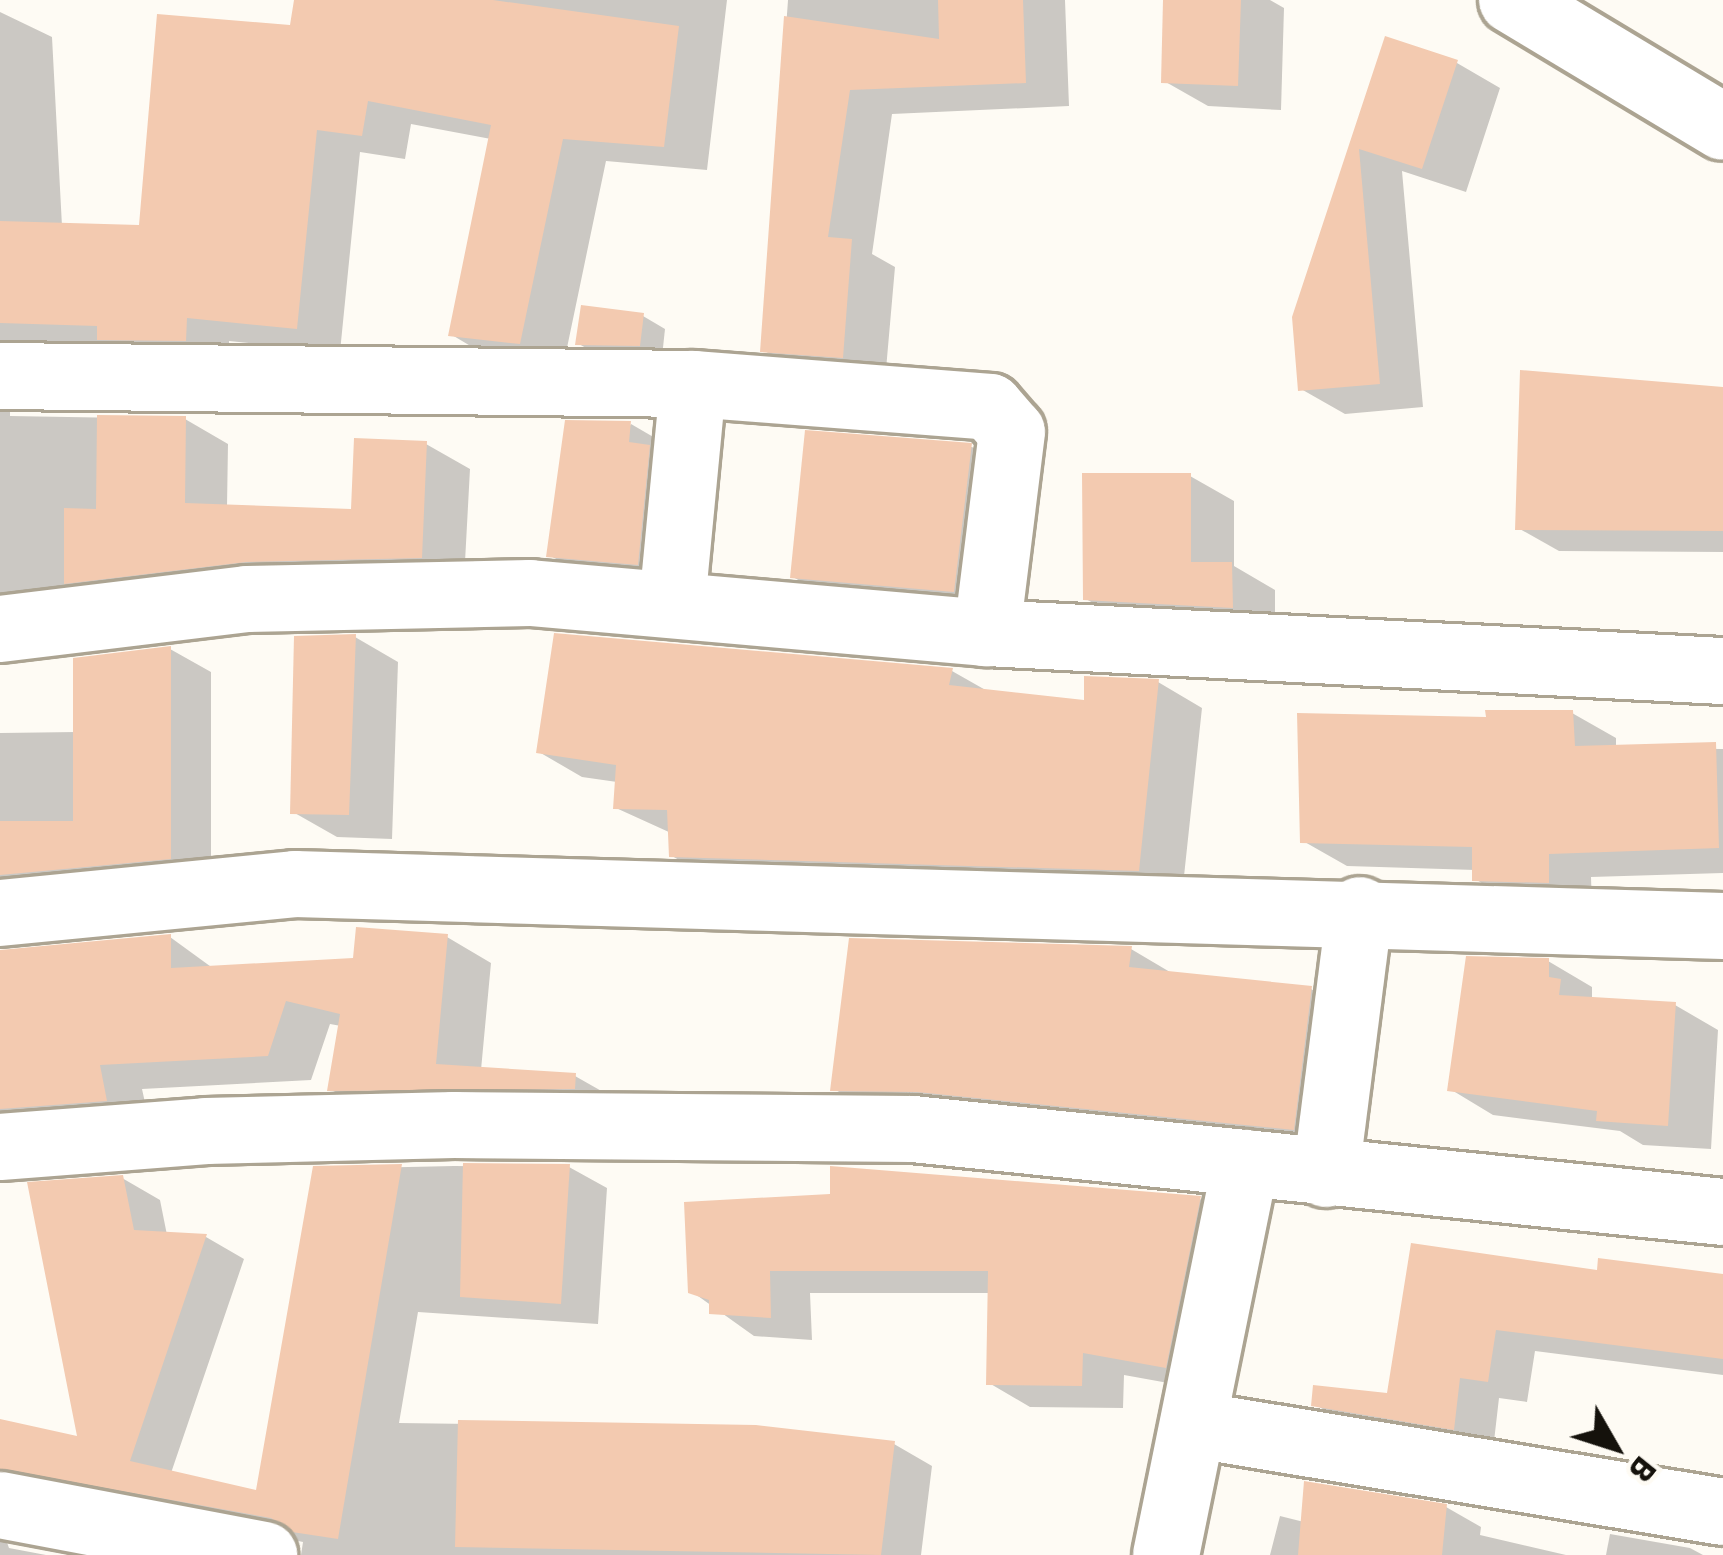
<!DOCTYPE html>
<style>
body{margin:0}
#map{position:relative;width:1723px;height:1555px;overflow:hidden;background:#fefbf4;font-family:"Noto Sans",sans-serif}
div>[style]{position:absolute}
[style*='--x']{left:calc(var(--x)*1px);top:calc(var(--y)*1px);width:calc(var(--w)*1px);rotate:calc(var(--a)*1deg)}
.shadow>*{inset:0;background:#0003}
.building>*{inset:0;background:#f3cab0}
.roads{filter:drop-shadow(3px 0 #aca492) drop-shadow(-3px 0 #aca492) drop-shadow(0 3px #aca492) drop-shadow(0 -3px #aca492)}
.minor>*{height:66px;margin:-33px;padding:0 33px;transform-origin:33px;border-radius:33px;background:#fff}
span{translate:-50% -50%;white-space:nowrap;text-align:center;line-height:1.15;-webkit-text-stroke:9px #fefbf4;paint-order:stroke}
.north{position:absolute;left:1555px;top:1387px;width:120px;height:120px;-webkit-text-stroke:9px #fefbf4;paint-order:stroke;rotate:129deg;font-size:33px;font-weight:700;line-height:48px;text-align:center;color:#15120c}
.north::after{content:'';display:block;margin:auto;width:42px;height:54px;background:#15120c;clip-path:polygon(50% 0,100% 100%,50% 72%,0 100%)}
</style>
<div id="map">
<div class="shadow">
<div style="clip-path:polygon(297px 0,727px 0,707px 170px,606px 161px,563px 367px,494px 360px,452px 335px,491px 139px,411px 124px,405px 159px,360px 152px,340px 352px,229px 341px,229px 364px,10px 382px,10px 416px,185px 419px,228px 444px,227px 507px,354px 512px,426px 444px,470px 469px,464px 581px,0 603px,0 12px,52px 37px,62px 226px,142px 228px,292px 28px)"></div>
<div style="clip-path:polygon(788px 0,1065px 0,1069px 106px,892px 114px,872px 254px,895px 267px,885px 381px,806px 375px,763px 350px)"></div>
<div style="clip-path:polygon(1166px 0,1270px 0,1284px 8px,1281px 110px,1208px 106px,1164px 81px)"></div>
<div style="clip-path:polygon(1387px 40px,1457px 63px,1500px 88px,1466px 192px,1402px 171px,1423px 407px,1345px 414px,1301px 389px,1295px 317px)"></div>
<div style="clip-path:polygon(643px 316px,665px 329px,662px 357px,600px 356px,579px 344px)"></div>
<div style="clip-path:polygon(1723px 391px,1723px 552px,1559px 551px,1518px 528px)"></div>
<div style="clip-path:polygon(631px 424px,674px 449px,681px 588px,593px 580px,549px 555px)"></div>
<div style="clip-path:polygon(808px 434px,972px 447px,1015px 472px,998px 616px,837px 602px,793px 577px)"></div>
<div style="clip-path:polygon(1190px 476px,1234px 501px,1234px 566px,1275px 590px,1275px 631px,1130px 624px,1086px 599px)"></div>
<div style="clip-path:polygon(355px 637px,398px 662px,392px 839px,337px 837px,293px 812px)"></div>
<div style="clip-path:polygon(170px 649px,211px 672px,211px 880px,0 925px,0 733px,76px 732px)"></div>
<div style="clip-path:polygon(952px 671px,989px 692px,1087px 703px,1158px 682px,1202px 708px,1182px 895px,716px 881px,672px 856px,671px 833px,616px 808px,617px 782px,582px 777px,539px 752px)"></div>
<div style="clip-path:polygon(1572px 713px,1616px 738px,1616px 748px,1723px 749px,1723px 873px,1591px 877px,1592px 907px,1519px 905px,1475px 879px,1475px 870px,1347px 866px,1303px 841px,1489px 720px)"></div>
<div style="clip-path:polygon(170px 937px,214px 969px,356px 961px,447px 937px,491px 963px,481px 1070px,575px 1076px,619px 1101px,373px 1114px,330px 1089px,341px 1026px,330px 1024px,311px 1080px,142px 1089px,150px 1125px,0 1119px,0 952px)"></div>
<div style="clip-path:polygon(1131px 949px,1175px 975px,1311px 989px,1355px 1014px,1337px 1154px,877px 1114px,834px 1089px)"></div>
<div style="clip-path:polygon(1548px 961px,1592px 987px,1592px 1000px,1675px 1005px,1718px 1030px,1711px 1149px,1643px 1145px,1620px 1131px,1493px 1115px,1450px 1089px)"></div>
<div style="clip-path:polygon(454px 1166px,569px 1167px,607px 1188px,598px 1324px,418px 1312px,399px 1423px,756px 1428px,894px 1444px,932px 1466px,921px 1555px,301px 1555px,303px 1542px,47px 1488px,0 1522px,0 1426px,81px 1440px,122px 1178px,160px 1200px,167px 1235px,206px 1237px,244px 1259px,171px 1473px,258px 1493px,316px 1169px)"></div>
<div style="clip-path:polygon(1200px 1199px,1241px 1223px,1207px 1390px,1124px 1375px,1123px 1408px,1030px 1407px,989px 1383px,991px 1293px,810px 1293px,812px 1340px,754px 1336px,691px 1291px,687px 1205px)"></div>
<div style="clip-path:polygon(1414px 1246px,1599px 1273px,1723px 1277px,1723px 1375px,1535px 1351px,1527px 1402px,1499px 1398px,1493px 1450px,1354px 1427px,1314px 1404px,1389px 1396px)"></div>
<div style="clip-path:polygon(1446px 1507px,1481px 1527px,1480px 1535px,1566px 1555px,1270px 1555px,1280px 1516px,1304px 1522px)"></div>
<div style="clip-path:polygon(0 1522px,9px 1548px,46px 1555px,0 1555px)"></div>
<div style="clip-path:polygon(1610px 1534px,1690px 1548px,1703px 1555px,1606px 1555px)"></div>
</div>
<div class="building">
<div style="clip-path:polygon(294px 0,493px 0,679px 26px,664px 147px,563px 139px,520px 344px,448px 336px,491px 125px,368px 101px,362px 136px,317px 130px,297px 329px,187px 318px,186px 341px,97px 340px,97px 326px,0 323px,0 221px,139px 225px,157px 14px,290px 25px)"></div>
<div style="clip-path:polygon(938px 0,1023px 0,1026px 83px,850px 90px,828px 237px,852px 239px,843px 358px,760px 352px,784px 16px,939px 39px)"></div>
<div style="clip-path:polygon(1163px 0,1241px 0,1238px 86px,1161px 83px)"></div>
<div style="clip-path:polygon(1385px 36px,1458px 60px,1422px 169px,1359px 149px,1380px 384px,1298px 391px,1292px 317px)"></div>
<div style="clip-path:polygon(581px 305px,644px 313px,640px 346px,575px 345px)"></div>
<div style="clip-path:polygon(1520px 370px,1723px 387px,1723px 531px,1515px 530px)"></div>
<div style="clip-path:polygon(97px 415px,186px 416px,185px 503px,351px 509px,354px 438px,427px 441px,422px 558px,246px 562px,64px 584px,64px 508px,96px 509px)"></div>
<div style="clip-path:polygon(565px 420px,631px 421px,629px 442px,650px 445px,638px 565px,546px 557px)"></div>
<div style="clip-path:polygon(805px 430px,972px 443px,954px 592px,790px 578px)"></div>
<div style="clip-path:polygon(1082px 473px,1191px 473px,1191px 562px,1232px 562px,1233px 608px,1083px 600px)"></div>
<div style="clip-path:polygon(554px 633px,953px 668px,949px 685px,1084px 700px,1084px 676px,1159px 679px,1139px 871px,669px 857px,667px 810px,613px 809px,616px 765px,536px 753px)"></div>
<div style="clip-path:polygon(356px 634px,349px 815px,290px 814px,294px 636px)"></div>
<div style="clip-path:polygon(171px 646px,171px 859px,0 875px,0 821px,73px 821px,73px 658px)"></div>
<div style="clip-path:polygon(1485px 710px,1573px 710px,1575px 746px,1716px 742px,1719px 848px,1549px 854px,1549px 883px,1472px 881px,1472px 847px,1300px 843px,1297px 713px,1486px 717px)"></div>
<div style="clip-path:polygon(356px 927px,448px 934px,436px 1064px,576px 1073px,575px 1089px,327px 1091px,340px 1014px,286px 1001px,268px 1056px,100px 1065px,107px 1101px,0 1109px,0 950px,171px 934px,171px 968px,353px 958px)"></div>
<div style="clip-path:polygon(849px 938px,1132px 946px,1129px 967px,1312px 986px,1294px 1130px,917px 1092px,830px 1091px)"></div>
<div style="clip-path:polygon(1466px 956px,1549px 958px,1549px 977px,1561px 979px,1559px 995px,1676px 1002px,1668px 1126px,1596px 1121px,1597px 1111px,1447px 1091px)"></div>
<div style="clip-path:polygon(463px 1163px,570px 1164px,561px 1304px,460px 1297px)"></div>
<div style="clip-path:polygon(402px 1164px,338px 1539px,292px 1532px,271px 1518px,0 1469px,0 1419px,77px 1436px,27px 1182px,123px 1175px,134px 1230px,207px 1234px,130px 1461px,256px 1490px,313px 1166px)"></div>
<div style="clip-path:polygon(830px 1166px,1201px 1196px,1166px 1368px,1083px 1353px,1082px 1386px,986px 1385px,988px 1271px,770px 1271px,771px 1318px,709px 1314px,709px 1300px,688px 1293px,684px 1202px,830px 1194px)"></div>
<div style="clip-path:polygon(1411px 1243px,1597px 1270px,1598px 1258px,1723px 1274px,1723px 1359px,1496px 1330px,1488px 1382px,1460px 1378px,1454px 1430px,1311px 1406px,1313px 1385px,1387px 1393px)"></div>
<div style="clip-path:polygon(458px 1420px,756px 1425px,895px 1441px,881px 1555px,455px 1547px)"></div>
<div style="clip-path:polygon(1304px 1481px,1447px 1504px,1442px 1555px,1298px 1555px)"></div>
</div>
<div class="roads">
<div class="minor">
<div style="--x:1512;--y:0;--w:246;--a:31"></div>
<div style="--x:0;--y:376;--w:693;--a:0.66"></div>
<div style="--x:693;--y:384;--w:298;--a:4.4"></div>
<div style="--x:990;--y:407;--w:33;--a:49"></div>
<div style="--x:1012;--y:432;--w:203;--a:97.1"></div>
<div style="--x:672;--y:604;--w:221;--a:-84.5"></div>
<div style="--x:0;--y:629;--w:249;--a:-6.9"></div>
<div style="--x:247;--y:599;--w:283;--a:-1.2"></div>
<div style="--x:530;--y:593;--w:459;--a:5"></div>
<div style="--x:987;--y:633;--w:737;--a:2.96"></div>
<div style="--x:0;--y:913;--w:296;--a:-5.6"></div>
<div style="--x:295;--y:884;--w:1429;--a:1.68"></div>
<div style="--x:0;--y:1147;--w:207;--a:-4.4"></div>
<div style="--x:206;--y:1131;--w:248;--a:-1.4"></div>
<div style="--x:454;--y:1125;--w:459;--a:0.5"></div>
<div style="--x:913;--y:1129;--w:814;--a:5.85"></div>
<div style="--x:1326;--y:1174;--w:266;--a:-82.7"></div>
<div style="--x:1196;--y:1425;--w:534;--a:9.37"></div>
<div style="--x:0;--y:1505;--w:269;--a:10.7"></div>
<div style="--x:1166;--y:1555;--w:400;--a:-78.5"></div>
</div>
</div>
<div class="north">B</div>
</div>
